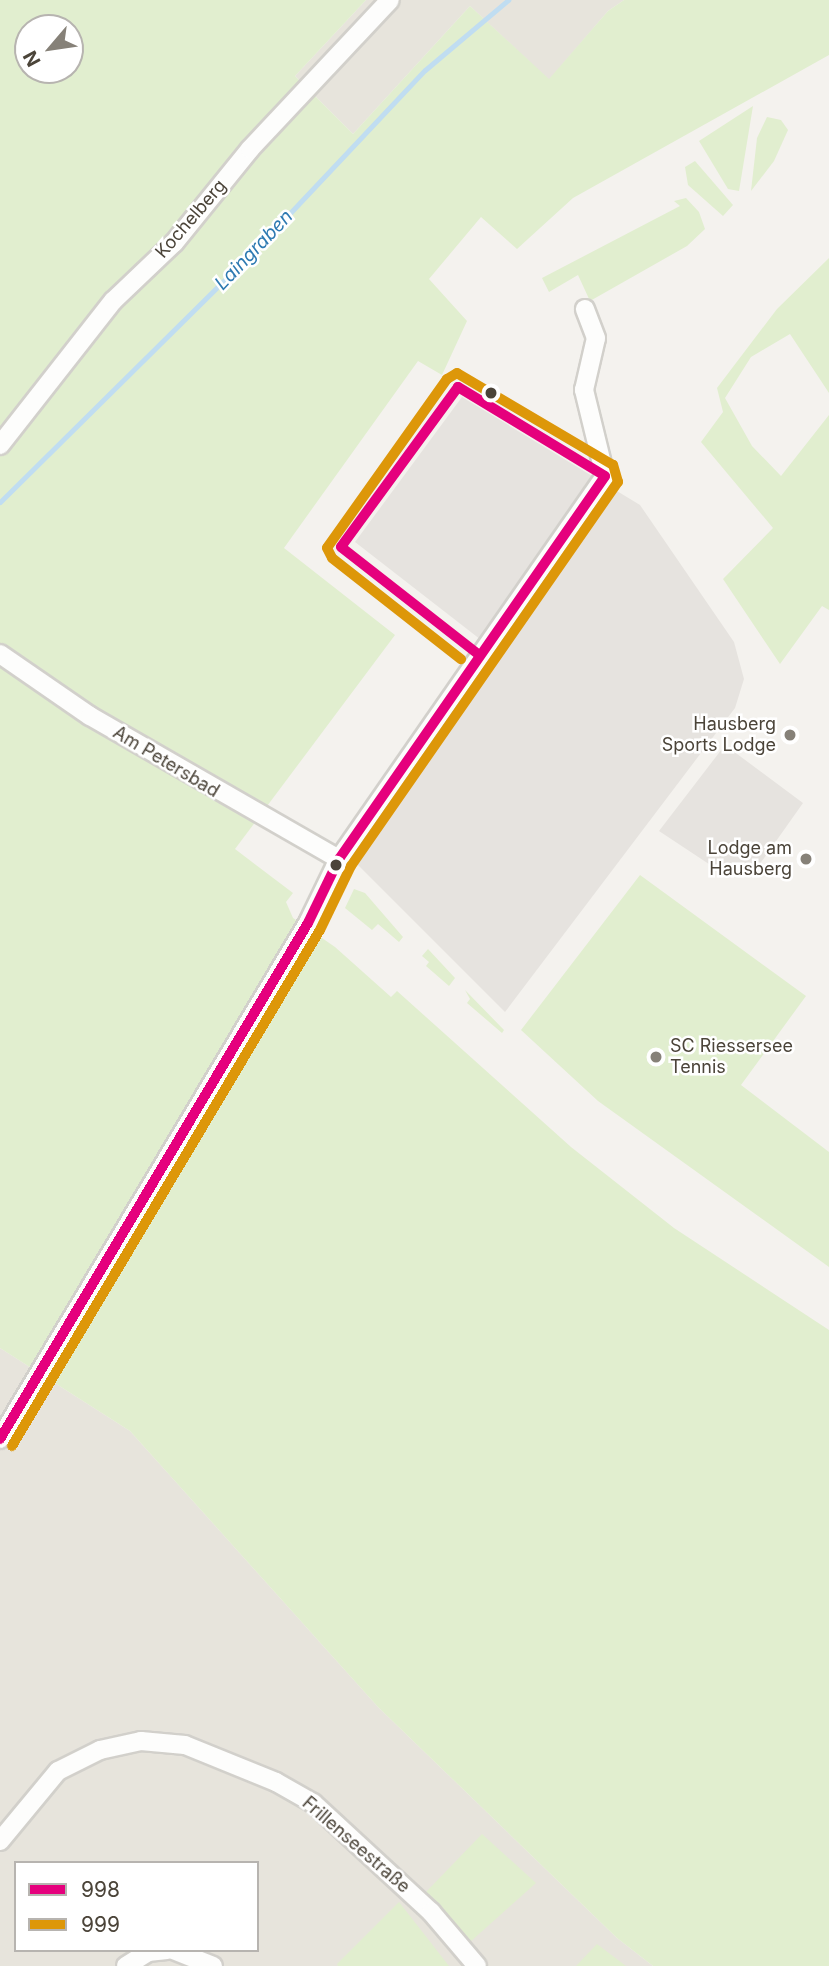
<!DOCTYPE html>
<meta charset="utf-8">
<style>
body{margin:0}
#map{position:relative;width:829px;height:1966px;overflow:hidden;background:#f4f2ee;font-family:Inter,sans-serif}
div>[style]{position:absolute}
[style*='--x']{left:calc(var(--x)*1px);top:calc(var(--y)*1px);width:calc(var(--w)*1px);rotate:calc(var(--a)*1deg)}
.residential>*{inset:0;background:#e7e4dc}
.green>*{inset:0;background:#e1eecf}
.parking>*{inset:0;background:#e6e3df}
.stream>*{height:5px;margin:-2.5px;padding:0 2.5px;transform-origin:2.5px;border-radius:2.5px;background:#c0ddf1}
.roads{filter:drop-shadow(2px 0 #d2d0cb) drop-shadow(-2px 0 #d2d0cb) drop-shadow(0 2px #d2d0cb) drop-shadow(0 -2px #d2d0cb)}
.minor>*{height:18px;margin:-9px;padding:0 9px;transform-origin:9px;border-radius:9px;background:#fdfdfc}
.bus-1>*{height:10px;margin:-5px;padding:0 5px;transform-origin:5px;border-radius:5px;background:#e5007d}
.bus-2>*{height:10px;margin:-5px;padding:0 5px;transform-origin:5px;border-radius:5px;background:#dd9709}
.dots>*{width:19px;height:19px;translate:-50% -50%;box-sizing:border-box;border:4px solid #fff;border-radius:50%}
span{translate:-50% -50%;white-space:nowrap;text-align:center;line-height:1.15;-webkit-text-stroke:5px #fff;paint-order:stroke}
.street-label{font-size:18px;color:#4b4439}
.poi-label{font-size:18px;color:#4b4439}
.right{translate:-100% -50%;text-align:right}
.left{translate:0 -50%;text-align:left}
.water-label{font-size:19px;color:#2e7ab2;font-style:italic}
.legend{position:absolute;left:14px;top:1861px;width:245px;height:91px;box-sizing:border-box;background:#fff;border:2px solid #b7b4b0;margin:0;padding:9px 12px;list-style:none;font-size:21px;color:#4b4439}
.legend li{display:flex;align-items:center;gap:14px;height:35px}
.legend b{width:35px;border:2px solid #b7b4b0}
.north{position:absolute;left:14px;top:14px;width:70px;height:70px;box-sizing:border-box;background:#fff;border:2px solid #b7b4b0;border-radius:50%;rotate:241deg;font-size:19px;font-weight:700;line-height:28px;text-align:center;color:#4b4439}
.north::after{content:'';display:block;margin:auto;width:24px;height:32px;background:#868178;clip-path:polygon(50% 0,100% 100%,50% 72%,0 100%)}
</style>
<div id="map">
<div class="residential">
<div style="clip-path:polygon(366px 0,624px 0,608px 11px,549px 80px,470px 6px,353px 134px,295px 76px)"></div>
<div style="clip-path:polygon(evenodd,0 1348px,130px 1431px,378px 1707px,617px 1938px,653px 1966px,0 1966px,0 1348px,16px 1863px,257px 1863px,257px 1950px,16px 1950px,16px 1863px)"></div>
</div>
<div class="green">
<div style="clip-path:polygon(evenodd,0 0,366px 0,295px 76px,353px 134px,470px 6px,549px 79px,608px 11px,624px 0,829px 0,829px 55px,573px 198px,517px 249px,481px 217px,429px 279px,467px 321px,442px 375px,418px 361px,284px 548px,395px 635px,235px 849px,293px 893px,286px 902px,293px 918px,335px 947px,391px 997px,397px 991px,571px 1147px,674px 1228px,829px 1330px,829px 1966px,653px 1966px,617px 1938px,378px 1707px,130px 1431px,0 1348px,0 0,28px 28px,70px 28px,70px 70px,28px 70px,28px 28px)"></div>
<div style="clip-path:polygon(753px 106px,739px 191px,728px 189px,699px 141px)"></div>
<div style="clip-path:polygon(767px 117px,781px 120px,788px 130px,774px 161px,751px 191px,757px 138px)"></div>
<div style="clip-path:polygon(695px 161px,733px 205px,723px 216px,688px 185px,685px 167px)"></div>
<div style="clip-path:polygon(686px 198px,699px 212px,705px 229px,687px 246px,590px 301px,578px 275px,549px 292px,542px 278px,680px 206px,674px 201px)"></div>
<div style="clip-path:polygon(829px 258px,829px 393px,790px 334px,751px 357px,725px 398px,752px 446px,781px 476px,829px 415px,829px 610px,822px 606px,780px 664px,723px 579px,773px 528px,701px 442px,723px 412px,717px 388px,777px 309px)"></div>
<div style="clip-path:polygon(640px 875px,806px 996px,741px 1085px,829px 1152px,829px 1267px,598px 1101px,521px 1030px)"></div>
<div style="clip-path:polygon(354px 889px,365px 893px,403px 937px,399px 942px,378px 924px,372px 930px,345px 908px)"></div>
<div style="clip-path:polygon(428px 949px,455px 978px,449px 986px,426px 966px,429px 962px,422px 956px)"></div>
<div style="clip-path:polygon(465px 990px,504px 1030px,502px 1033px,467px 1003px,470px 999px)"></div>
<div style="clip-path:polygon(482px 1834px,536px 1883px,470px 1942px,425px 1893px)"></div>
<div style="clip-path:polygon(399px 1902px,449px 1966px,338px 1966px,337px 1964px)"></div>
<div style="clip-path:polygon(597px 1944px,626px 1966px,576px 1966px)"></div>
</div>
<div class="parking">
<div style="clip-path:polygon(462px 397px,640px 505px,734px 642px,744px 679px,735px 708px,505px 1012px,351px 858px,494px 650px,355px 542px)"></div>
<div style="clip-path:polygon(725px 745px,803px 803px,752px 875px,740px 867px,730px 878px,659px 831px)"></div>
</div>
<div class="stream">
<div style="--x:0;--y:502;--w:363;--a:-44.7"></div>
<div style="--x:258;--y:247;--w:243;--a:-46.7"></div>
<div style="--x:425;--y:70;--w:109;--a:-40.1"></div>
</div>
<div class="roads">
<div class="minor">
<div style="--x:0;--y:445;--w:183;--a:-51.9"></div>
<div style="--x:113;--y:301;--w:84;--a:-43.6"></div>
<div style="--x:174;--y:243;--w:121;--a:-51"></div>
<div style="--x:250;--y:149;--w:204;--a:-46.8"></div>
<div style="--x:0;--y:654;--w:109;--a:34.6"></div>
<div style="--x:90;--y:716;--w:287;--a:29.9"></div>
<div style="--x:0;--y:1439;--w:601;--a:-59.17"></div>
<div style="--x:308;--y:923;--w:71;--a:-64.2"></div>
<div style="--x:339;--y:859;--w:466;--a:-55.2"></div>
<div style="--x:605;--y:476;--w:89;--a:-103.7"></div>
<div style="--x:584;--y:390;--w:53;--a:-77"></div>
<div style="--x:596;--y:338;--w:31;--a:-111"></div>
<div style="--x:0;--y:1841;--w:91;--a:-50.4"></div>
<div style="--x:58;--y:1771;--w:47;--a:-26.6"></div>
<div style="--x:100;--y:1750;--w:42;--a:-12.4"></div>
<div style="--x:141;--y:1741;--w:44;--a:5.2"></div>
<div style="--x:185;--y:1745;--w:98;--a:22.1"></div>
<div style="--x:276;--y:1782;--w:43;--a:29.6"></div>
<div style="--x:313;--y:1803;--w:161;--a:42.7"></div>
<div style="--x:431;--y:1912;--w:71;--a:49.6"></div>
<div style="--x:173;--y:1950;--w:43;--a:21.8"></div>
<div style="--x:126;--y:1966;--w:26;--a:-32"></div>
<div style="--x:148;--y:1952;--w:19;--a:-6"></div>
</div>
</div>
<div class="bus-1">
<div style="--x:0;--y:1439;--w:601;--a:-59.17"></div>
<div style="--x:308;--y:923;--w:71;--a:-64.2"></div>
<div style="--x:339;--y:859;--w:466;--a:-55.2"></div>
<div style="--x:605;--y:476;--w:172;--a:-148.8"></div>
<div style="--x:458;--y:387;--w:198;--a:126.2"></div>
<div style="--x:341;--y:547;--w:174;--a:38"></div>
</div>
<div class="bus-2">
<div style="--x:12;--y:1446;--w:601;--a:-59.17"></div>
<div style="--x:320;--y:930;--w:71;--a:-64.2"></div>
<div style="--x:351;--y:866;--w:468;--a:-55.2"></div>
<div style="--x:618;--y:482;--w:18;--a:-106"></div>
<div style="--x:613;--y:465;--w:181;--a:-149.5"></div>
<div style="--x:457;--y:373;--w:12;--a:149"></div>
<div style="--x:447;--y:379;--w:207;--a:125.4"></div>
<div style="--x:327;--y:548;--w:11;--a:63"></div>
<div style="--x:332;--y:558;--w:164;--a:38.1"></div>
</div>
<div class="dots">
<div style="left:491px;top:393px;background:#4b4439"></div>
<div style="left:790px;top:735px;background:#868178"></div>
<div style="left:806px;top:859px;background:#868178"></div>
<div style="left:336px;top:865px;background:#4b4439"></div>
<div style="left:656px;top:1057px;background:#868178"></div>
</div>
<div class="street-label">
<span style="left:191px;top:219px;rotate:-49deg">Kochelberg</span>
<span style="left:166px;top:762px;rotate:31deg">Am Petersbad</span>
<span style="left:356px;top:1845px;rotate:41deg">Frillenseestraße</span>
</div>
<div class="poi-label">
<span class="right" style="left:776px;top:735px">Hausberg<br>Sports Lodge</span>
<span class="right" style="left:792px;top:859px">Lodge am<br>Hausberg</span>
<span class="left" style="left:670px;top:1057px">SC Riessersee<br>Tennis</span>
</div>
<div class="water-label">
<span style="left:254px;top:250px;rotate:-46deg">Laingraben</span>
</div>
<ul class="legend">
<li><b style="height:9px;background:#e5007d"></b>998</li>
<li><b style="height:9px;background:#dd9709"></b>999</li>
</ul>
<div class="north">N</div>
</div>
